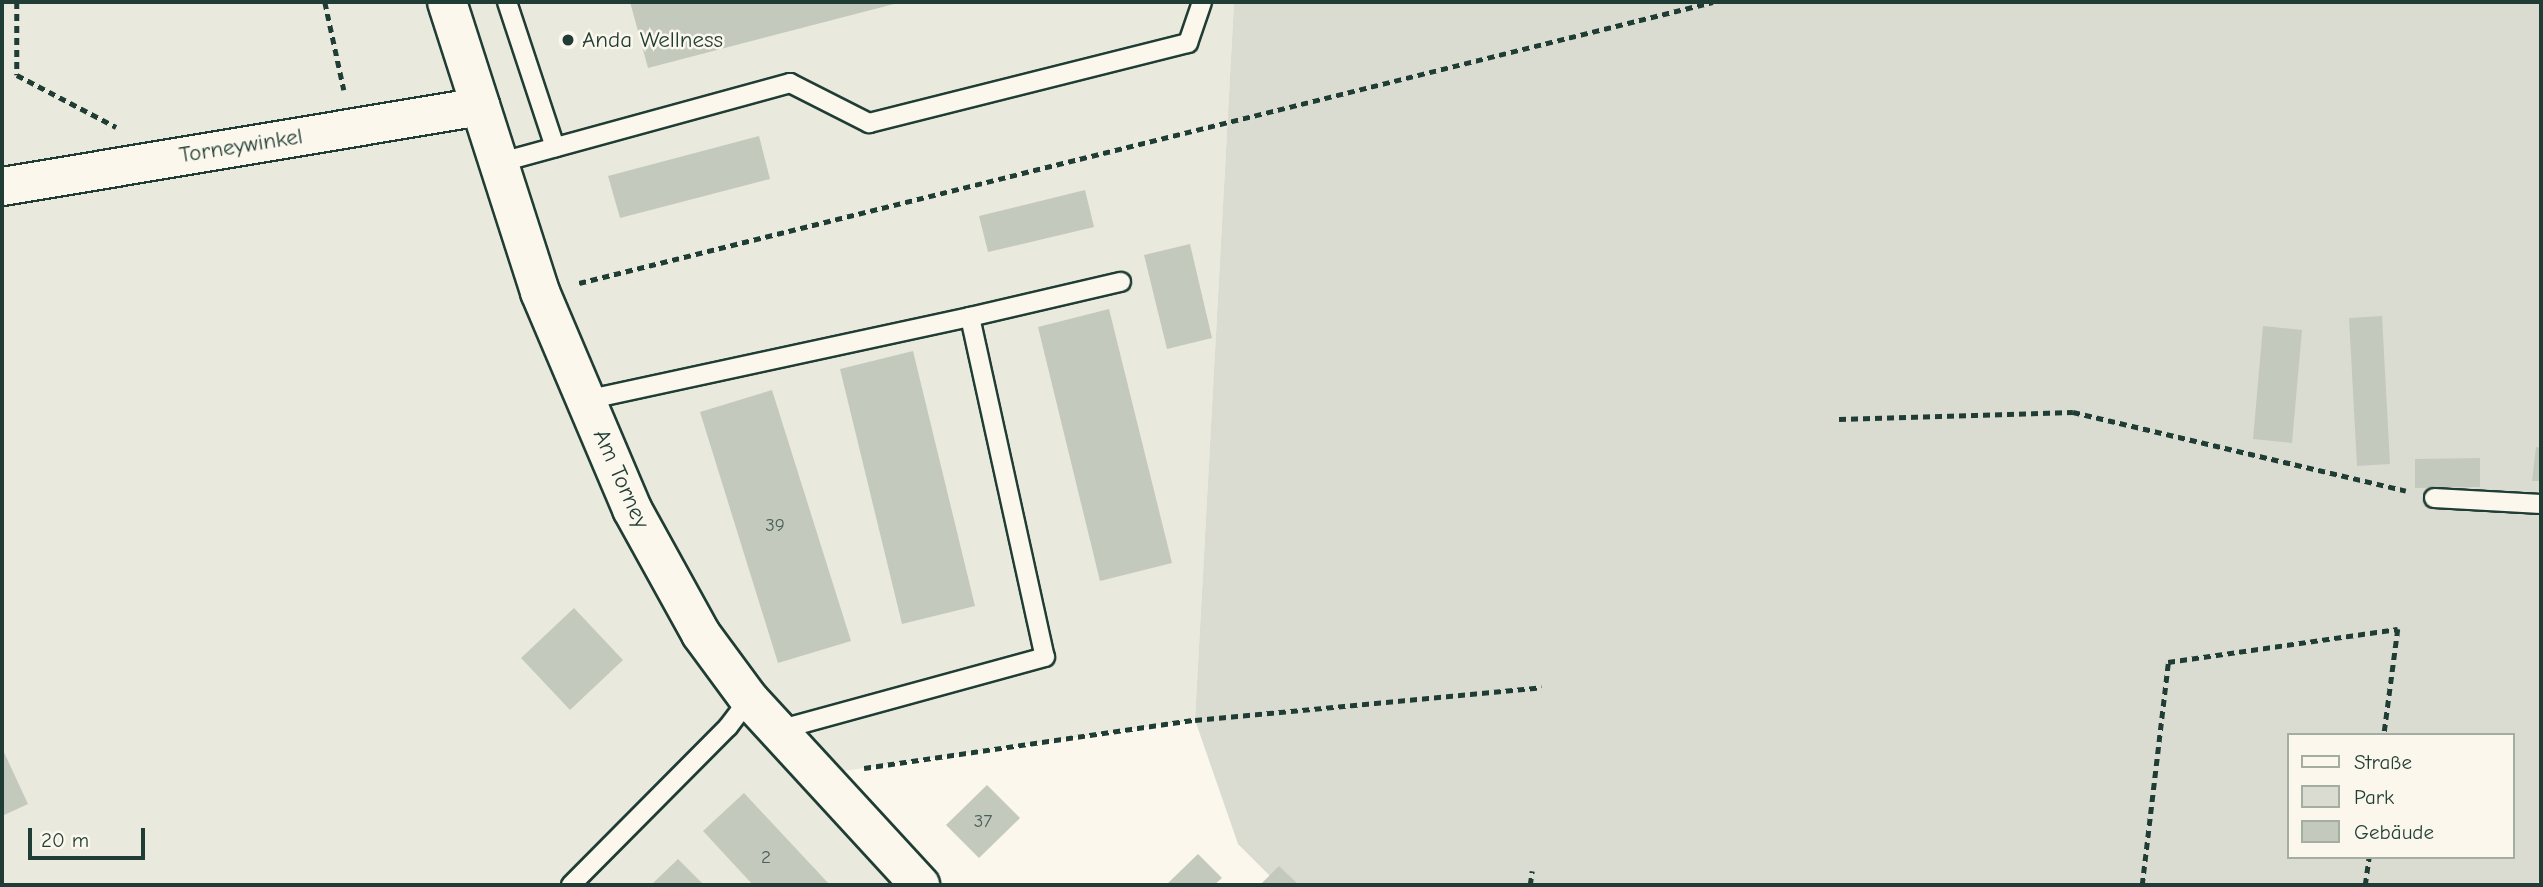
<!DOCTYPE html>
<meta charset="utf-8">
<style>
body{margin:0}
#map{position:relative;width:2543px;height:887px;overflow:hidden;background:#fbf7ec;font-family:"Comic Neue",sans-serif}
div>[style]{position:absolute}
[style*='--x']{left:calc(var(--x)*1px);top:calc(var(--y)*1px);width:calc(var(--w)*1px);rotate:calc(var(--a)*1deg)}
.built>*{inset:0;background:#eae9de}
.green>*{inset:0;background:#dbdcd1}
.building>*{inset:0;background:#c4c9be}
.path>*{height:4.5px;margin-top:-2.25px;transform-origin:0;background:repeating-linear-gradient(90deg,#1f3d34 0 7px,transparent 0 12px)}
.roads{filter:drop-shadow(2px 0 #1f3d34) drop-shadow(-2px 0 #1f3d34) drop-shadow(0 2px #1f3d34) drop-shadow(0 -2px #1f3d34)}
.lane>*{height:18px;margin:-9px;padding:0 9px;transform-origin:9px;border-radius:9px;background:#fbf7ec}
.street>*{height:37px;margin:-18.5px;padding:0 18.5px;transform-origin:18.5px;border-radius:18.5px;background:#fbf7ec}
.secondary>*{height:38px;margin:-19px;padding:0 19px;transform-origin:19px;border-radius:19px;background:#fbf7ec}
.dots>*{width:19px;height:19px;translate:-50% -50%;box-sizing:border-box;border:4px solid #fbf7ec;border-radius:50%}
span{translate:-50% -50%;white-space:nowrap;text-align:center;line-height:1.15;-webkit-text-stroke:5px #fbf7ec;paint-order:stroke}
.number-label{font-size:19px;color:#486056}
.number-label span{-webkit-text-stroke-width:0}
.poi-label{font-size:23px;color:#1f3d34}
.left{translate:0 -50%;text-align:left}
.street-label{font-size:23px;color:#1f3d34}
.frame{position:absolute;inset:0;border:4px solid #1f3d34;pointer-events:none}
.legend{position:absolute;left:2287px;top:733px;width:228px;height:126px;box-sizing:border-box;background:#fbf7ec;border:2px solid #a3ada2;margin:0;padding:9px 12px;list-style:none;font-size:21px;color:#1f3d34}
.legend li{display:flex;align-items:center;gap:14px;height:35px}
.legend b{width:35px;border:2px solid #a3ada2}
.scale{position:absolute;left:28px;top:828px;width:117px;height:32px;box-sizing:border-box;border:4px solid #1f3d34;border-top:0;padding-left:9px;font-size:21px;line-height:24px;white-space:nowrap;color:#1f3d34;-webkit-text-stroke:5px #fbf7ec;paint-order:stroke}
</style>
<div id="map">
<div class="built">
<div style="clip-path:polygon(2px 2px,1234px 2px,1195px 720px,816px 775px,920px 885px,2px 885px)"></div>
</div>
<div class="green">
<div style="clip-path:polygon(evenodd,1234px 2px,2541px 2px,2541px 876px,2537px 885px,1279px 885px,1238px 844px,1195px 720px,1234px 2px,2289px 735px,2513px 735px,2513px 857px,2289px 857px,2289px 735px)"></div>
</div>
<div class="building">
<div style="clip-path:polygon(630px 2px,898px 2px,898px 3px,648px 68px)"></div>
<div style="clip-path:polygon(759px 136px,770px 179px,620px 218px,608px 176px)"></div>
<div style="clip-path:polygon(1085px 190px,1094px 227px,988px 252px,979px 216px)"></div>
<div style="clip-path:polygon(1190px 244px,1212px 338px,1167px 349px,1144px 255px)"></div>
<div style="clip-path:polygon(1109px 309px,1172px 563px,1100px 581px,1038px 327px)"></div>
<div style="clip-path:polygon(2382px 316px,2390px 464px,2357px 466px,2349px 318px)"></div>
<div style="clip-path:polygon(2263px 326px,2302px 330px,2292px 443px,2253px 439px)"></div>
<div style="clip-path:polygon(913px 351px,975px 606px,902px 624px,840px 369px)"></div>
<div style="clip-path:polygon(772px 390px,851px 641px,778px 663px,700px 412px)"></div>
<div style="clip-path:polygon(2536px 447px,2541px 448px,2541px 481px,2532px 481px)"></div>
<div style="clip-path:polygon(2480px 458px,2480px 487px,2415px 488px,2415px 459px)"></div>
<div style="clip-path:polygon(574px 608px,623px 660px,570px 710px,521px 658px)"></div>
<div style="clip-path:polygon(2px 748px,28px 804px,2px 816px)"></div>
<div style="clip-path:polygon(987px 785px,1020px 818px,979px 858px,946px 825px)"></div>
<div style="clip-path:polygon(744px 793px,830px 885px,753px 885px,703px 831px)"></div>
<div style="clip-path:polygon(1198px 854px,1222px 878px,1214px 885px,1166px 885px)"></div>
<div style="clip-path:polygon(678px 859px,704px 885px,651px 885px)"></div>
<div style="clip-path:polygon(1279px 866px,1299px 885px,1260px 885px)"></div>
</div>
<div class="path">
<div style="--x:17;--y:2;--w:73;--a:90"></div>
<div style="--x:17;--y:75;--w:112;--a:27.7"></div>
<div style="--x:325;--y:2;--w:90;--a:77.8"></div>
<div style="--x:579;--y:283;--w:1168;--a:-13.92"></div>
<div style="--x:1839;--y:419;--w:234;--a:-1.7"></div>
<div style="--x:2073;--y:412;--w:342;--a:13.3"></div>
<div style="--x:864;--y:768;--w:334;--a:-8.3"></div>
<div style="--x:1195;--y:720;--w:348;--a:-5.4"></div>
<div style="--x:1530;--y:885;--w:14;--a:-82"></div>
<div style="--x:2142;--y:885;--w:225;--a:-83.3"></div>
<div style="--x:2168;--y:662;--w:232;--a:-8.2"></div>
<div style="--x:2398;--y:629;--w:107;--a:97.5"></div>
<div style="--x:2365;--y:885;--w:28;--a:-82"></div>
</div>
<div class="roads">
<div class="lane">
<div style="--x:507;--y:2;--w:153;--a:71.7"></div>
<div style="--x:498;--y:163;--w:303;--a:-15.3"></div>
<div style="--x:790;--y:83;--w:89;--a:26.9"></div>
<div style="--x:869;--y:123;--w:329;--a:-14.1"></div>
<div style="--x:1188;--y:43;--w:43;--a:-71.1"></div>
<div style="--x:970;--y:317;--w:155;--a:-13.1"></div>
<div style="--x:586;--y:400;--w:393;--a:-12.2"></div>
<div style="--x:970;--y:317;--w:348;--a:77.6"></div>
<div style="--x:1045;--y:657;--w:276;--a:164.7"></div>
<div style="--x:2434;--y:498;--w:107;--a:3.2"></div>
<div style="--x:571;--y:885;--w:223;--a:-45.2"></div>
<div style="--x:728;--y:727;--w:35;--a:-53"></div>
</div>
<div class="street">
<div style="--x:2;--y:186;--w:485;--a:-9.5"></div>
</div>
<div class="secondary">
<div style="--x:447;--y:2;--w:305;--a:72.2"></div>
<div style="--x:540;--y:292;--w:236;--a:67"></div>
<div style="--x:632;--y:509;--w:143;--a:61.1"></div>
<div style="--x:701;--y:634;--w:81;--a:53.6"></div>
<div style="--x:749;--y:699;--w:253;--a:47.4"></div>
</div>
</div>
<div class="dots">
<div style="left:568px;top:40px;background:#1f3d34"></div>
</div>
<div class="number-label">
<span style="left:775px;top:526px">39</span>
<span style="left:983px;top:822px">37</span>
<span style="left:766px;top:858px">2</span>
</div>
<div class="poi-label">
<span class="left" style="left:582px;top:40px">Anda Wellness</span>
</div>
<div class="street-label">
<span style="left:241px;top:146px;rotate:-9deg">Torneywinkel</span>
<span style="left:621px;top:479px;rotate:66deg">Am Torney</span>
</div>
<div class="frame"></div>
<ul class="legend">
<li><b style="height:9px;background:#fbf7ec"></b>Straße</li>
<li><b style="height:19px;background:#dbdcd1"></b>Park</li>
<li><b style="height:19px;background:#c4c9be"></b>Gebäude</li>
</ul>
<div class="scale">20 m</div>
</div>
